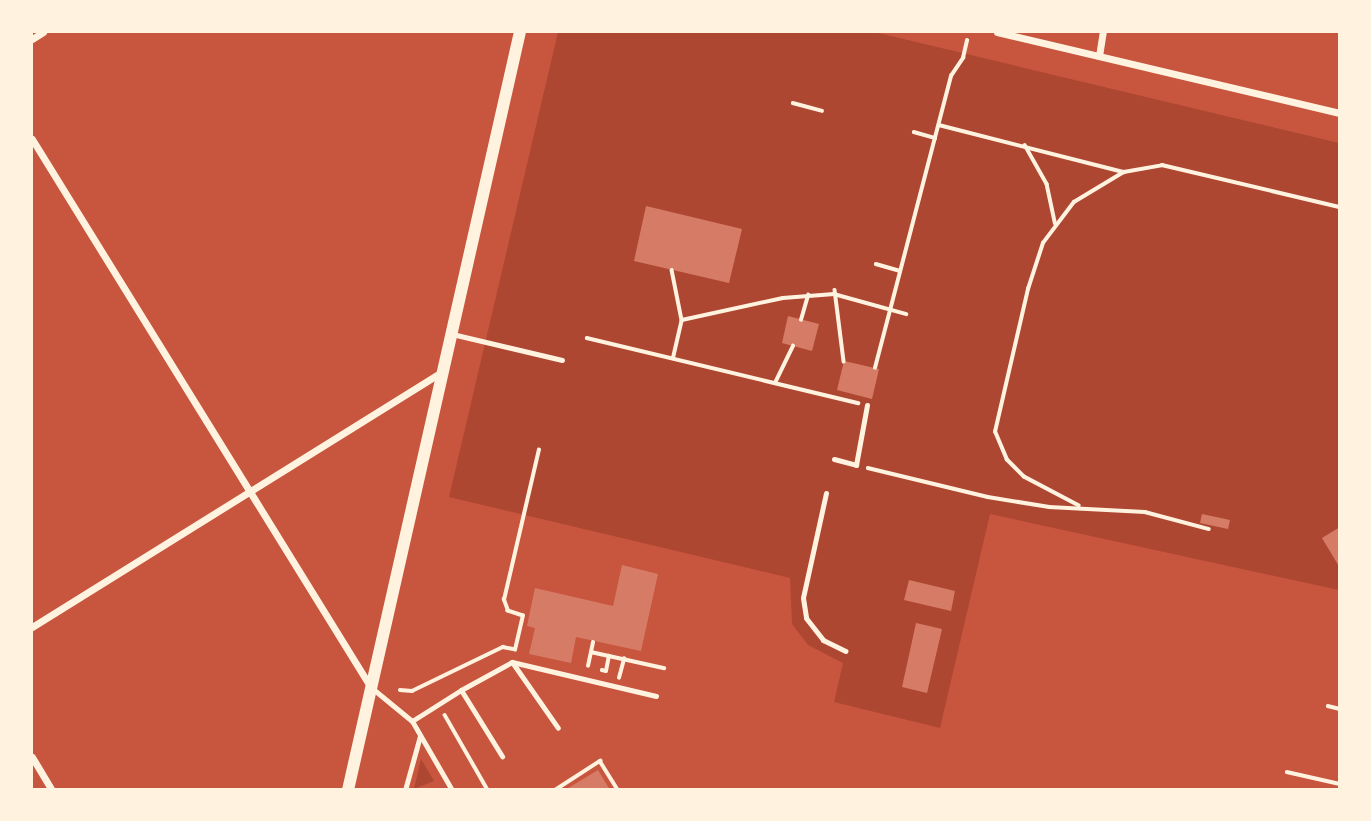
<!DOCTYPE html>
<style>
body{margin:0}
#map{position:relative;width:1371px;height:821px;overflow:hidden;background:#c8553d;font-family:"Work Sans",sans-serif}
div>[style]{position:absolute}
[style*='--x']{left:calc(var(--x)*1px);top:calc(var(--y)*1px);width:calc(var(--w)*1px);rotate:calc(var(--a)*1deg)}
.green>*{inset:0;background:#ae4732}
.building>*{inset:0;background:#d67c66}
.path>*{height:3.5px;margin:-1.75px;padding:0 1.75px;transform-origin:1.75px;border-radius:1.75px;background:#fff3e0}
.service>*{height:5px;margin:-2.5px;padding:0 2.5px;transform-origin:2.5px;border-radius:2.5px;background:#fff3e0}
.minor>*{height:7px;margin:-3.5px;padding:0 3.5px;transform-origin:3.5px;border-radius:3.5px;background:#fff3e0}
.tertiary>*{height:12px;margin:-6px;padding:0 6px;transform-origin:6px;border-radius:6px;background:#fff3e0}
span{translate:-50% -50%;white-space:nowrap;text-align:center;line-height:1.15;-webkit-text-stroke:7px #fff3e0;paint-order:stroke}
.frame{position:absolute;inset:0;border:33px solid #fff3e0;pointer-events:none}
</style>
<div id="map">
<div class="green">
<div style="clip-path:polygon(558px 32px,874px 32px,1339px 143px,1339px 590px,990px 514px,940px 728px,834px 702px,843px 663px,808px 645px,792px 624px,790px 578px,449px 497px)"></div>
<div style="clip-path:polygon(421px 759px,434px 781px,414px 789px)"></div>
</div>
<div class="building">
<div style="clip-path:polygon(646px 206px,742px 229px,729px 283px,634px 261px)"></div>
<div style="clip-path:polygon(788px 316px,819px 324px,812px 351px,782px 343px)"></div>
<div style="clip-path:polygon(844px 361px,879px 369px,872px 399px,837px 390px)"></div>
<div style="clip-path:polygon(1202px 514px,1230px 520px,1228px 529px,1200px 523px)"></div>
<div style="clip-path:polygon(1340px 527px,1340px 568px,1322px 538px)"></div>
<div style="clip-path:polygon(622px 565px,658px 574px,641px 651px,576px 637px,571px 663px,529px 654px,535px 628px,527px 626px,535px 588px,613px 606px)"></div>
<div style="clip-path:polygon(909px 580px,955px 591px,951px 611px,904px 600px)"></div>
<div style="clip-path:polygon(916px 623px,942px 629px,927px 693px,902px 687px)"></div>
<div style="clip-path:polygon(598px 770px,610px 790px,565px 790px)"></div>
</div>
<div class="path">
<div style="--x:793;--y:103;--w:30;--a:15"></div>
<div style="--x:939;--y:125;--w:191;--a:14.3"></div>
<div style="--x:1124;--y:172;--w:39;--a:-10"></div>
<div style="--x:1162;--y:165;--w:183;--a:13.3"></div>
<div style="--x:914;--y:132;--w:22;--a:16"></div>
<div style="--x:1025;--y:145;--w:45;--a:60.6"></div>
<div style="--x:1047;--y:184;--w:40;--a:78"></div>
<div style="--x:876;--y:264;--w:25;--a:16"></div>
<div style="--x:672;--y:270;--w:51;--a:78.7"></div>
<div style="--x:835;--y:290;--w:72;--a:82.8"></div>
<div style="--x:801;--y:320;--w:26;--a:-74"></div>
<div style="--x:587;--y:338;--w:279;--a:13.5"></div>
<div style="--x:673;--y:358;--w:39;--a:-77"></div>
<div style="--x:682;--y:320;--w:103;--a:-12.3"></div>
<div style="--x:783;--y:298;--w:51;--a:-4.5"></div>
<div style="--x:834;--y:294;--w:75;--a:15.5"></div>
<div style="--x:875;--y:368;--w:302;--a:-75.4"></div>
<div style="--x:951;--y:76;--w:22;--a:-56"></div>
<div style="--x:963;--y:58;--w:18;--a:-77"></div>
<div style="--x:775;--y:383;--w:41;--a:-64.1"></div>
<div style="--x:868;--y:468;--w:123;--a:13.6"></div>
<div style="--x:988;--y:497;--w:62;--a:9.3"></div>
<div style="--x:1049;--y:507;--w:96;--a:3"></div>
<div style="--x:1145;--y:512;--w:66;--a:14.9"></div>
<div style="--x:1079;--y:506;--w:62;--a:-152.2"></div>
<div style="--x:1024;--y:477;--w:24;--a:-135"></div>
<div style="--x:1007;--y:460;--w:30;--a:-113"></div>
<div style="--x:995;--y:432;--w:147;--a:-77"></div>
<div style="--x:1028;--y:289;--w:48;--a:-71.9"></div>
<div style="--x:1043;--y:243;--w:51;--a:-52.9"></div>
<div style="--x:1074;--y:202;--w:58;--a:-31"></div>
<div style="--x:515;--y:650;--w:35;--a:-77"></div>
<div style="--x:523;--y:616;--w:16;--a:-162"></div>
<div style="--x:508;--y:611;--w:12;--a:-110"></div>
<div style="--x:504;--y:600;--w:154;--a:-76.9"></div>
<div style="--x:591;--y:652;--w:75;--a:12.4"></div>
<div style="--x:588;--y:666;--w:24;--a:-78"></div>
<div style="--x:602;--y:670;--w:4;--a:14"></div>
<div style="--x:606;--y:671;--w:15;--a:-79"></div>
<div style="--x:619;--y:678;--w:20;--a:-75"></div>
<div style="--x:400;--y:690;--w:12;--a:5"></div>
<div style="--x:412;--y:691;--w:101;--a:-25.8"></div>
<div style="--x:503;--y:647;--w:10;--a:11"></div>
<div style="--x:1328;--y:706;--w:12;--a:14"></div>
<div style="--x:445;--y:715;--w:86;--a:60.2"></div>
<div style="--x:1287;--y:772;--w:54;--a:12.8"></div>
<div style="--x:555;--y:790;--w:54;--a:-32.8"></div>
<div style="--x:600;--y:761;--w:32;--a:58"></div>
</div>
<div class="service">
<div style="--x:452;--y:334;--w:113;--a:13.3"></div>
<div style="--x:834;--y:459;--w:23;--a:15"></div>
<div style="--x:856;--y:465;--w:61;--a:-79.6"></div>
<div style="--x:826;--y:493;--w:107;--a:102.4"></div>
<div style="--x:803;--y:598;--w:20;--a:81"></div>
<div style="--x:806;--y:618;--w:28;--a:52"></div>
<div style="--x:823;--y:640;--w:25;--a:26"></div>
<div style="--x:512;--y:662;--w:148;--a:13.3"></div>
<div style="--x:373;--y:689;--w:50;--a:39.4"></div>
<div style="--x:412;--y:721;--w:80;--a:59.9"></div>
<div style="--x:461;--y:690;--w:58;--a:-28.8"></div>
<div style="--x:512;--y:662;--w:80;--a:55.1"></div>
<div style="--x:412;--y:721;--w:58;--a:-32.3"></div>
<div style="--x:461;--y:690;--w:78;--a:58.2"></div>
<div style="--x:405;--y:790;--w:56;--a:-74.5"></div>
</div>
<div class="minor">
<div style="--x:997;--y:32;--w:352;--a:13.3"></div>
<div style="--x:32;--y:39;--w:13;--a:-32"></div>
<div style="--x:1099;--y:56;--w:24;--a:-81"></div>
<div style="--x:32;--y:139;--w:643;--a:58.29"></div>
<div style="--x:32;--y:627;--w:484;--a:-31.9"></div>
<div style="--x:32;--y:757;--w:39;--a:59"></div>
</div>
<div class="tertiary">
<div style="--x:348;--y:790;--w:777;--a:-77.22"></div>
</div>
<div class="frame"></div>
</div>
